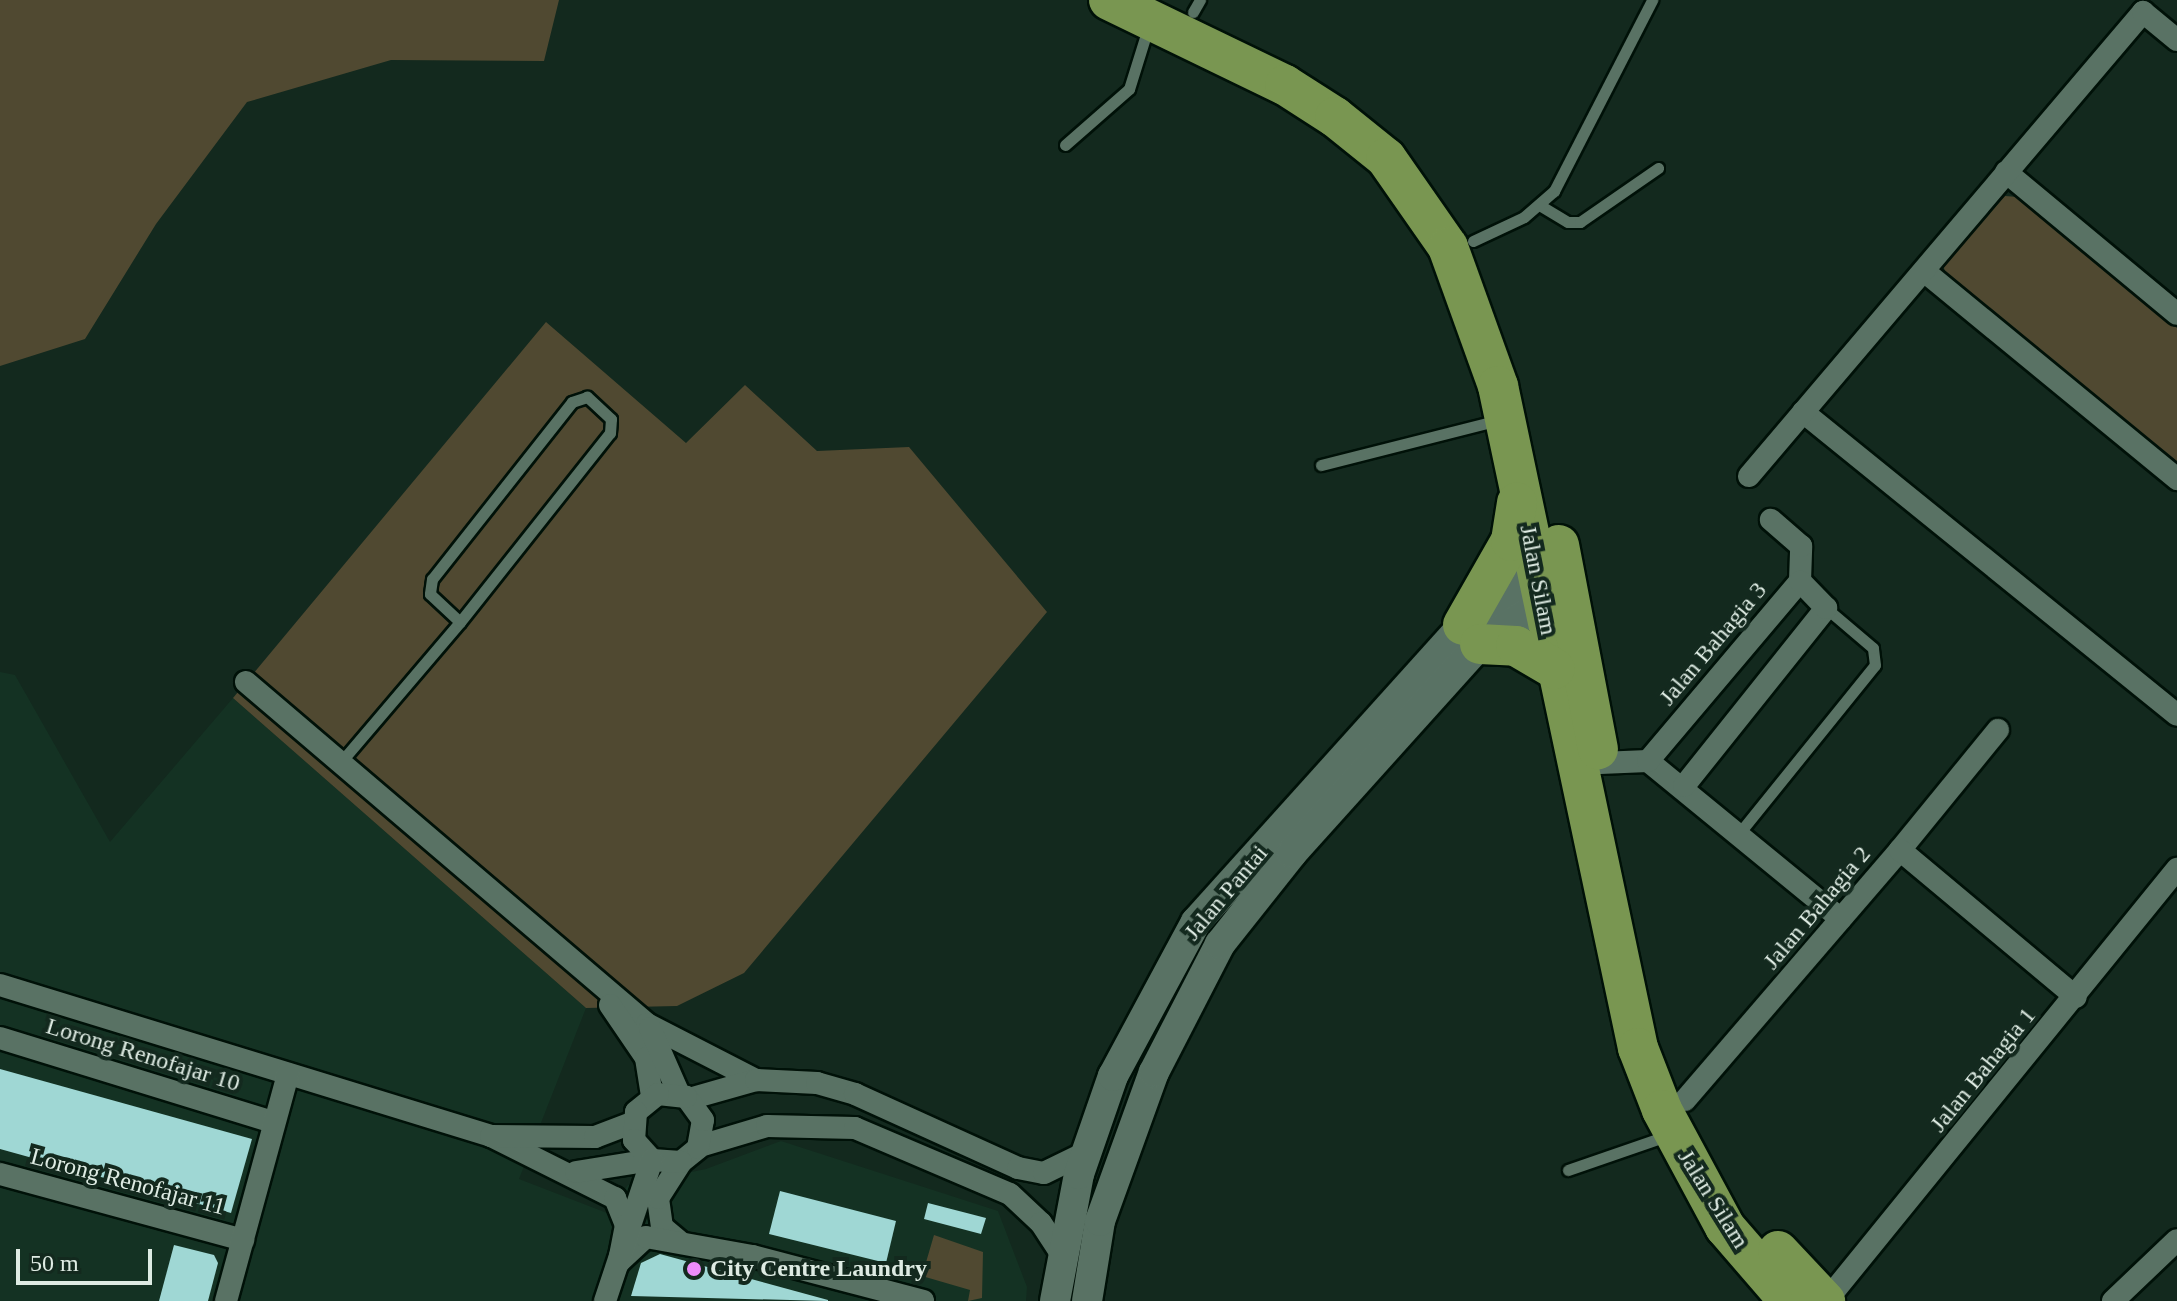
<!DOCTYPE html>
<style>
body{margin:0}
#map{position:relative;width:2177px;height:1301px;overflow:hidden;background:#13291e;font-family:"Times New Roman",serif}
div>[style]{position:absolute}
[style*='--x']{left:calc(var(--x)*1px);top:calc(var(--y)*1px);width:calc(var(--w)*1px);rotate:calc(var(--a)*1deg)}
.built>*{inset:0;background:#143223}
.green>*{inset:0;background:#504931}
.building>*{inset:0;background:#9fd7d4}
.roads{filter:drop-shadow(2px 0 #001108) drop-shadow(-2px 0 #001108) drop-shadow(0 2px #001108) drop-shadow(0 -2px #001108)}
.lane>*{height:11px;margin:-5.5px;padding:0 5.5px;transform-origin:5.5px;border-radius:5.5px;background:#597264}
.street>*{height:22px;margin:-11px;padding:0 11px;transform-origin:11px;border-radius:11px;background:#597264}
.secondary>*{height:30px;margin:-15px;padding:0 15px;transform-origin:15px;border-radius:15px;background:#597264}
.highway>*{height:40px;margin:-20px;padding:0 20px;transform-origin:20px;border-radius:20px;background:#799651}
.dots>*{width:22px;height:22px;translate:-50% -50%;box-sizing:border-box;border:4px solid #13291e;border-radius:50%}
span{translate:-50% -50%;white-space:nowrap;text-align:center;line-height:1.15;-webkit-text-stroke:8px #13291e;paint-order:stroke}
.street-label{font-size:24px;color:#deebe3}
.poi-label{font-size:24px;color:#deebe3;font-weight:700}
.left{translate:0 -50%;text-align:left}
.scale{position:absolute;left:16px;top:1249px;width:136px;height:36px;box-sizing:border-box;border:4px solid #deebe3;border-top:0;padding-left:10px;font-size:24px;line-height:28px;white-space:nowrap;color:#deebe3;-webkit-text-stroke:6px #13291e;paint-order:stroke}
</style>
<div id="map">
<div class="built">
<div style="clip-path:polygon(0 672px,15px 675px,110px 842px,233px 698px,586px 1008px,519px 1179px,607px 1213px,628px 1185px,706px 1169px,781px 1141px,998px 1211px,1027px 1287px,1026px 1301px,0 1301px)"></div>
</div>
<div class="green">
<div style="clip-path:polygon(0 0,559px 0,544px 61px,391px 60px,247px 102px,156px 224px,85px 339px,0 366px)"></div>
<div style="clip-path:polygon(2005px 196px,2018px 197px,2177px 328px,2177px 467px,1947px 278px,1943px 265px)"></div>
<div style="clip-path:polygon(546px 322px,686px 443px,745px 385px,817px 451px,909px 447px,1047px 612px,744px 973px,677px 1006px,586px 1008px,233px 698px)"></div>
<div style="clip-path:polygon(934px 1235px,983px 1252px,982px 1298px,968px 1301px,970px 1290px,922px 1276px)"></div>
</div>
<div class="building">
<div style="clip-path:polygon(0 1069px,252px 1139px,231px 1213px,0 1149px)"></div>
<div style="clip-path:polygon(780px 1191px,896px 1221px,886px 1263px,769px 1234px)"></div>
<div style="clip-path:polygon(928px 1203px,986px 1218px,981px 1234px,924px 1219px)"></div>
<div style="clip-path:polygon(174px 1245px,214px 1255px,218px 1263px,208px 1301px,159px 1301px)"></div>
<div style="clip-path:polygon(660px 1254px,828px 1300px,828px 1301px,631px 1296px,641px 1263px)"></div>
</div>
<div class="roads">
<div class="lane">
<div style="--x:1193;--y:12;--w:14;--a:-60"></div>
<div style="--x:1065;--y:145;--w:85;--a:-41.2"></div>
<div style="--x:1129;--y:89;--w:64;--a:-72.7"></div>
<div style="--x:1541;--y:206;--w:31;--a:31"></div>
<div style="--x:1568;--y:222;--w:12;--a:0"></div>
<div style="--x:1580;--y:222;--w:95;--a:-34.7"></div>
<div style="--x:1473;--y:241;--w:56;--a:-25.2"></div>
<div style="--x:1524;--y:217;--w:40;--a:-41"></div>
<div style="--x:1554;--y:191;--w:215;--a:-62.8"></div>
<div style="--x:1321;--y:465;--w:184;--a:-14.2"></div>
<div style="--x:340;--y:763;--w:185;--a:-49.6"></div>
<div style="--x:460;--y:622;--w:241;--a:-51.6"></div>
<div style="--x:610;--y:433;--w:14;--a:-86"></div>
<div style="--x:611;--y:419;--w:33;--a:-137"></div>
<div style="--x:587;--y:397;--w:16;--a:162"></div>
<div style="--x:572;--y:402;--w:226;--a:128.3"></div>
<div style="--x:432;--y:579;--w:15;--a:98"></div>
<div style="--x:430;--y:594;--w:41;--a:43"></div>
<div style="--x:1741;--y:831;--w:213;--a:-51.1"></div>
<div style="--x:1875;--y:665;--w:17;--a:-97"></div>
<div style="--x:1873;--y:648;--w:62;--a:-139.6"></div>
<div style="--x:1568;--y:1170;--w:107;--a:-19.1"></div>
</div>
<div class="street">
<div style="--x:2006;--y:172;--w:222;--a:39.7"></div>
<div style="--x:1924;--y:271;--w:328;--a:39.4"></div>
<div style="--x:1803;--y:412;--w:481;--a:39"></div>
<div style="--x:1749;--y:476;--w:609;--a:-49.66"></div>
<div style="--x:2143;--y:12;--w:44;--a:39.5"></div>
<div style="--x:246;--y:682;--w:527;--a:40.46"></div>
<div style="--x:647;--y:1024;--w:123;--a:27.2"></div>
<div style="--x:1648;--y:761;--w:249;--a:39.3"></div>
<div style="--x:1600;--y:763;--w:48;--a:-2.4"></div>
<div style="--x:1648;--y:761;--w:236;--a:-49.8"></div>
<div style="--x:1800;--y:581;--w:35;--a:-88"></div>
<div style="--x:1801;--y:546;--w:40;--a:-139"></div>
<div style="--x:1684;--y:786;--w:228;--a:-51.4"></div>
<div style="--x:1826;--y:608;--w:37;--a:-134"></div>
<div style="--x:1900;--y:850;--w:155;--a:-50.8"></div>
<div style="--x:0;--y:985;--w:514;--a:17.09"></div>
<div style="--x:491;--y:1136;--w:139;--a:26.6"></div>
<div style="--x:615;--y:1198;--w:29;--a:68"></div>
<div style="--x:626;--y:1225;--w:38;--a:101"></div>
<div style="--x:610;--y:1005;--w:64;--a:55.8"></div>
<div style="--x:646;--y:1058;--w:38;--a:81"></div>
<div style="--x:650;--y:1028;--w:72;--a:66.3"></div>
<div style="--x:0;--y:1038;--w:282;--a:17.1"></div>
<div style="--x:689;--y:1099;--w:70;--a:-15.8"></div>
<div style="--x:756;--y:1080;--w:61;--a:2.8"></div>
<div style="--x:817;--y:1083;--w:40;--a:16"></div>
<div style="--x:855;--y:1094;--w:179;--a:24.4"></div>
<div style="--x:1018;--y:1168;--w:26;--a:11"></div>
<div style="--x:1044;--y:1173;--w:48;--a:-26"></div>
<div style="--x:1685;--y:1100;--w:330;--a:-49.3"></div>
<div style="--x:1900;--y:850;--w:229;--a:39.9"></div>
<div style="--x:491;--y:1136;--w:104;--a:0.6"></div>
<div style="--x:595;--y:1137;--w:40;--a:-21"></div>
<div style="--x:700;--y:1146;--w:70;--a:-16.6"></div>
<div style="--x:767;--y:1126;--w:88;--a:1.3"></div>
<div style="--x:855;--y:1128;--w:168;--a:23.1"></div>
<div style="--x:1010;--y:1194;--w:42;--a:43.1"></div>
<div style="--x:1041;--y:1223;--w:42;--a:56.7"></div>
<div style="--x:576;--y:1172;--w:77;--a:-9"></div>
<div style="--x:0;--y:1174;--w:252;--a:15.2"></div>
<div style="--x:680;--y:1242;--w:23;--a:-140"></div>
<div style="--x:662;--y:1227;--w:29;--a:-98"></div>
<div style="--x:658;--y:1198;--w:43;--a:-57.4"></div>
<div style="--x:681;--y:1162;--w:22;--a:-39"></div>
<div style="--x:698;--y:1148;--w:28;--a:-80"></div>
<div style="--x:703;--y:1120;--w:29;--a:-126"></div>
<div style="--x:686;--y:1097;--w:28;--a:-174"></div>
<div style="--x:658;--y:1094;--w:28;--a:141"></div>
<div style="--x:636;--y:1112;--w:28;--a:94"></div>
<div style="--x:634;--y:1140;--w:27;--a:48"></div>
<div style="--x:652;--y:1160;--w:29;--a:4"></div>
<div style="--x:620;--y:1261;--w:35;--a:-43"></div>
<div style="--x:646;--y:1237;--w:108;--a:10.2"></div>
<div style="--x:752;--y:1256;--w:177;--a:14.7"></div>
<div style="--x:226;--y:1301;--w:235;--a:-74.7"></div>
<div style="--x:605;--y:1301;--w:149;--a:-71.6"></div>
<div style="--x:1826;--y:1301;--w:557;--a:-50.91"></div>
<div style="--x:2113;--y:1301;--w:88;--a:-43.6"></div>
</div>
<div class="secondary">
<div style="--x:1055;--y:1301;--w:129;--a:-79.3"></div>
<div style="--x:1079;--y:1174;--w:104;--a:-70.9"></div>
<div style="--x:1113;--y:1076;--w:175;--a:-61.7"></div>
<div style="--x:1196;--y:922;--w:399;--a:-48"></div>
<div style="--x:1463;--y:625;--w:108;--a:-34.9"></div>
<div style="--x:1087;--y:1301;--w:81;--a:-80.8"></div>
<div style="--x:1100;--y:1221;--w:158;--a:-70.1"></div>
<div style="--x:1154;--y:1072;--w:144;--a:-62.7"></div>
<div style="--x:1220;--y:944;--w:116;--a:-51.6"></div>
<div style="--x:1292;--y:853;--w:281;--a:-48"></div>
<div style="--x:1480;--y:644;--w:93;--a:-32.3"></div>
</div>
<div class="highway">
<div style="--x:1109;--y:0;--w:195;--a:25.8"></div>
<div style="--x:1285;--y:85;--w:59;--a:32.6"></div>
<div style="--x:1335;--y:117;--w:65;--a:38.8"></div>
<div style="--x:1386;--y:158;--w:108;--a:55.1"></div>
<div style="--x:1448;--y:247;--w:148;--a:70.2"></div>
<div style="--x:1498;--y:386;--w:677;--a:78.06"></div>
<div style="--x:1638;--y:1048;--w:66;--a:68.8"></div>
<div style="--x:1662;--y:1110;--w:133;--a:61.7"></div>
<div style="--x:1725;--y:1227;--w:98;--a:49.1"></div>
<div style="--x:1559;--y:545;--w:208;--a:79.2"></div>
<div style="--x:1463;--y:625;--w:97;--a:-60.3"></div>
<div style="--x:1511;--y:541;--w:39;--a:-81"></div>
<div style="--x:1480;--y:644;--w:36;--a:3"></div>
<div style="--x:1516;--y:646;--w:45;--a:30.5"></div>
<div style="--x:1778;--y:1251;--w:69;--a:46.8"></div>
</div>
</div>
<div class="dots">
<div style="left:694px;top:1269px;background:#ed8cfa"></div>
</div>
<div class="street-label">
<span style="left:1538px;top:580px;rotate:79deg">Jalan Silam</span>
<span style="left:1713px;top:644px;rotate:-50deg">Jalan Bahagia 3</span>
<span style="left:1226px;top:893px;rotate:-50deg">Jalan Pantai</span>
<span style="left:1817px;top:908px;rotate:-50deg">Jalan Bahagia 2</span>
<span style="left:143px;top:1055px;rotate:17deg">Lorong Renofajar 10</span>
<span style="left:1983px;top:1070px;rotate:-51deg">Jalan Bahagia 1</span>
<span style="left:128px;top:1182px;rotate:15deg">Lorong Renofajar 11</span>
<span style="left:1713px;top:1199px;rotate:58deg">Jalan Silam</span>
</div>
<div class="poi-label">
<span class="left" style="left:710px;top:1269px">City Centre Laundry</span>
</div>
<div class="scale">50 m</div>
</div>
